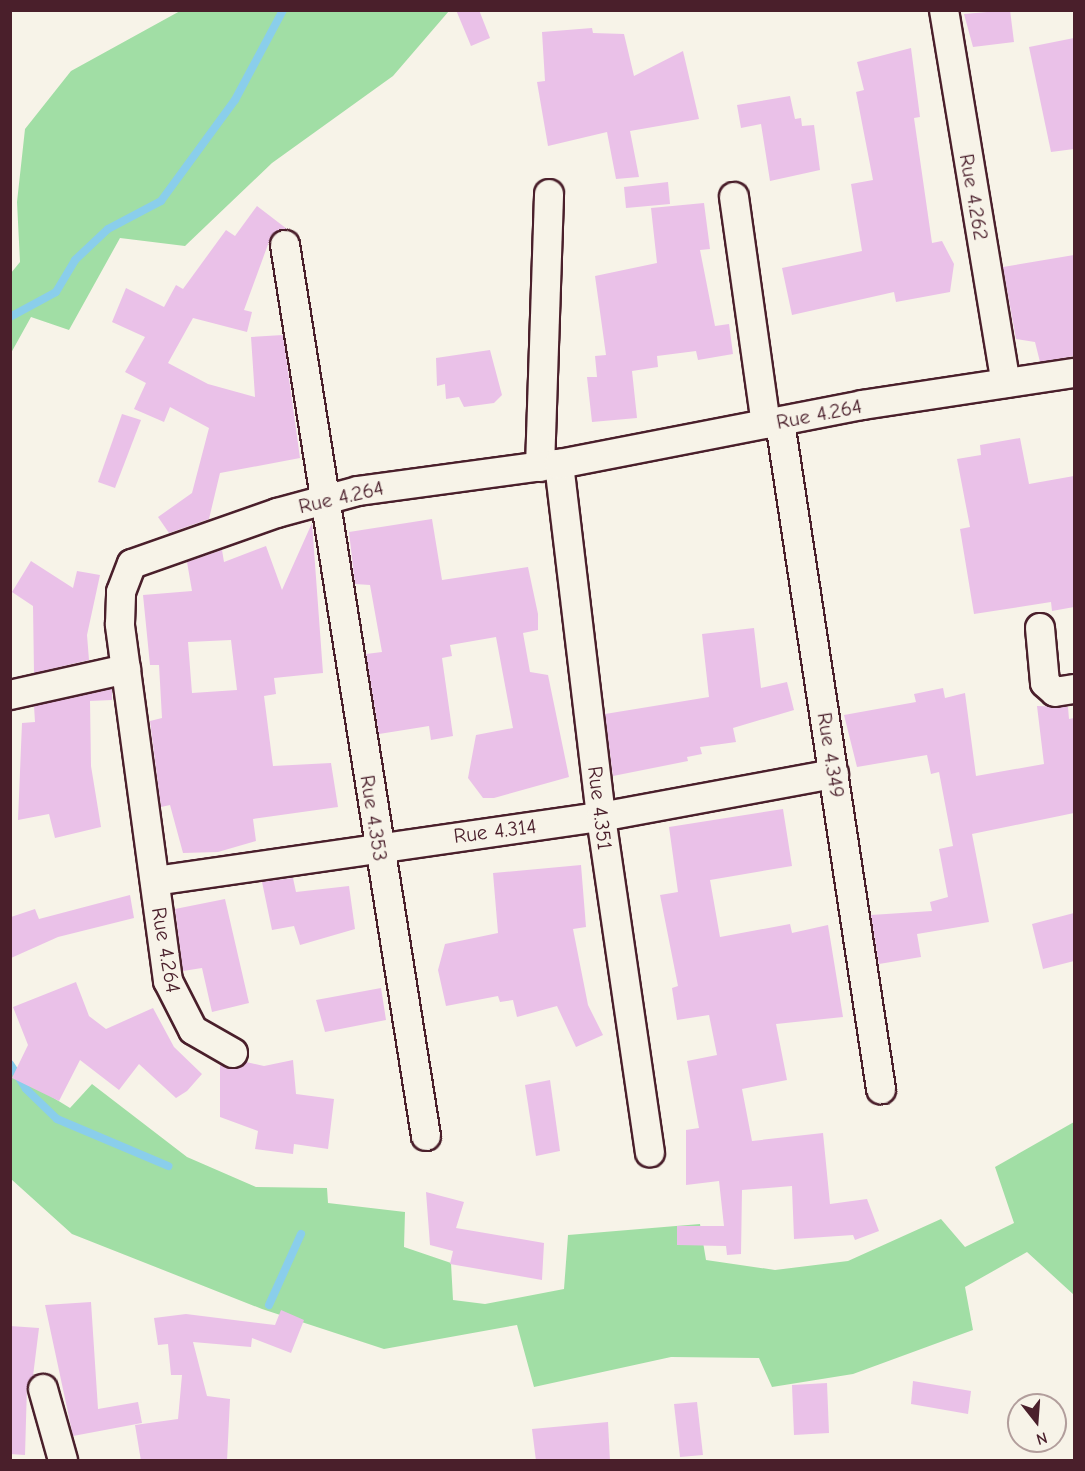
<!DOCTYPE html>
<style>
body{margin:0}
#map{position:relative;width:1085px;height:1471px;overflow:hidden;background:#f7f3e8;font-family:"Comic Neue",sans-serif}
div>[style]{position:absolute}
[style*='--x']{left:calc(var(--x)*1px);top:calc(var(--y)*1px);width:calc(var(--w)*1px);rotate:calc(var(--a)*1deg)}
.green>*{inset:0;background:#a1dea5}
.stream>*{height:8px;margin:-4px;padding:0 4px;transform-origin:4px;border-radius:4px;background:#8aceeb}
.building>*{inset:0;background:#eac1e8}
.roads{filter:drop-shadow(2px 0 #4a1f2b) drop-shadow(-2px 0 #4a1f2b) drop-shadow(0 2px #4a1f2b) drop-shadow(0 -2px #4a1f2b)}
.minor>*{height:28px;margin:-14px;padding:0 14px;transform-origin:14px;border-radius:14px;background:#f7f3e8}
span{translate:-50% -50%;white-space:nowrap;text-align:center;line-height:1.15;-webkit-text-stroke:4.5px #f7f3e8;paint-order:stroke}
.street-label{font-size:21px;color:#4a1f2b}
.frame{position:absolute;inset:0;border:12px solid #4a1f2b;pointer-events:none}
.north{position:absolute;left:1007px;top:1393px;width:60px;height:60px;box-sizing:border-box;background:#f7f3e8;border:2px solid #b29e9c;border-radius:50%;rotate:163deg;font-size:16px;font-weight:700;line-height:24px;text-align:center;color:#4a1f2b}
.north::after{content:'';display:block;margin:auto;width:21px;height:27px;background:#4a1f2b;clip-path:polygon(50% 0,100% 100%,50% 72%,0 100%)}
</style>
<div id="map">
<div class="green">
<div style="clip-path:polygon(180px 11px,449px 11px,393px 76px,272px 163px,185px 246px,120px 238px,69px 330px,31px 317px,11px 353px,11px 273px,20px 262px,17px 202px,25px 129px,71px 71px)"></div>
<div style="clip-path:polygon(10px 1064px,18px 1076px,70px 1108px,92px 1084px,187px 1157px,256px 1187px,327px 1188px,328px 1203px,405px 1212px,404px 1247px,451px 1263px,453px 1300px,485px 1304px,564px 1289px,568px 1235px,700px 1224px,706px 1260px,775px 1270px,848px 1261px,941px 1219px,965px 1247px,1014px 1223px,995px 1167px,1074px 1122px,1074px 1295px,1027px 1252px,965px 1287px,973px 1330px,853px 1374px,772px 1387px,759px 1358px,671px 1357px,534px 1387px,517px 1325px,384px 1349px,262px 1309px,72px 1234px,11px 1179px)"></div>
</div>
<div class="stream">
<div style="--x:10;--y:317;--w:52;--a:-28.5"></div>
<div style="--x:56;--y:292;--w:37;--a:-59"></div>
<div style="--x:75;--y:260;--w:45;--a:-43.2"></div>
<div style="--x:108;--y:229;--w:60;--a:-27.8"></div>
<div style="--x:161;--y:201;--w:125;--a:-53.8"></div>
<div style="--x:235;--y:100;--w:102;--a:-61.9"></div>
<div style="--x:10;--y:1064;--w:30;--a:57"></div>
<div style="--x:26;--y:1089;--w:43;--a:44.1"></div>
<div style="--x:57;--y:1119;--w:121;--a:22.9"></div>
<div style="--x:269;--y:1305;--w:78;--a:-65.7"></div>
</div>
<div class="building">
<div style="clip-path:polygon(456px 10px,479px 10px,490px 38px,471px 46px)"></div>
<div style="clip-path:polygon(1010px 10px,1014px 42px,973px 47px,964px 14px)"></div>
<div style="clip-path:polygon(592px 28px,593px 33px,624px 34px,634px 76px,683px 51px,699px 119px,630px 131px,639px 177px,616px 179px,607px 132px,548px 146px,537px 82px,545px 81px,542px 32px)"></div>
<div style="clip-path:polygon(1074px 38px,1074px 149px,1051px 152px,1029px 47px)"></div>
<div style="clip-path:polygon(911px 48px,920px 117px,914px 118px,932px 243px,942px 241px,954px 264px,950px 292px,896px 302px,894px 292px,792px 315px,782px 268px,862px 251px,851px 184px,873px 180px,856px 92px,864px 90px,857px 62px)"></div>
<div style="clip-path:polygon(790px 96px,795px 119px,801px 118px,802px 126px,814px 125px,820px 170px,770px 181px,761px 124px,741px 128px,737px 105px)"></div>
<div style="clip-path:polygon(668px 182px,670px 204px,626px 208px,624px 187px)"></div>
<div style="clip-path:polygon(704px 203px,710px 249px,700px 250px,715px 326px,729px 324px,733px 354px,698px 360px,696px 351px,657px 356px,658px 367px,632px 371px,637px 418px,592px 422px,587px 377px,597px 377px,595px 356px,606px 355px,595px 276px,657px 263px,651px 208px)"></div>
<div style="clip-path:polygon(257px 206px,287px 229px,270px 239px,244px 310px,252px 312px,247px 332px,193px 318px,168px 363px,208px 384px,255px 397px,251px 337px,283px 335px,300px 458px,220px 473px,209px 519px,169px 533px,158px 517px,192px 493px,209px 428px,170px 407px,164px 422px,134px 409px,146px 383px,125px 372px,145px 337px,112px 322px,126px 288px,164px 307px,176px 285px,183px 289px,226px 230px,235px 236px)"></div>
<div style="clip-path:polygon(1074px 255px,1074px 356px,1040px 362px,1035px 342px,1016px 339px,1003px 267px)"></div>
<div style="clip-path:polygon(490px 350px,502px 395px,494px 403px,464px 407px,459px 397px,446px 399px,445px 384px,437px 386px,436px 358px)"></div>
<div style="clip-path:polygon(122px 414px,141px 420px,115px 488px,98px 482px)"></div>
<div style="clip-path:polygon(1020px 438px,1029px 484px,1074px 476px,1074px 607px,1052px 611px,1051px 602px,974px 614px,960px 529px,970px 527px,957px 459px,981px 455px,980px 445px)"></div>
<div style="clip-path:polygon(432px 519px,442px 580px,528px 567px,538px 614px,538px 630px,523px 633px,530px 672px,548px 675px,569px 777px,494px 798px,483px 798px,468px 778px,476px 735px,513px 728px,496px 637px,450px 645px,452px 656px,442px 658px,453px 736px,431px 740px,429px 726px,379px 734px,366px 654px,382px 652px,370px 585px,355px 584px,349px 532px)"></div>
<div style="clip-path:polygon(evenodd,312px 523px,323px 673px,274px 678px,276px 694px,264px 696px,273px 766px,331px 763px,338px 807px,253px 819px,256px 841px,218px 852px,183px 853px,170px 805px,161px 807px,150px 721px,162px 718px,159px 665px,150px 665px,143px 595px,192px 591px,187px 562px,222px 550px,224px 562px,266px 546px,282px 590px,312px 523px,231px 640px,237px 690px,192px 693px,188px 642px,231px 640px)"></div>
<div style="clip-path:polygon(31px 561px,73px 588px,77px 571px,100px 575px,87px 635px,89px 660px,34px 673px,33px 606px,12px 592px)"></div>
<div style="clip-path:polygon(754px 628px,761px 688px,787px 682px,794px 710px,733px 728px,736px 742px,700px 747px,702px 754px,687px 757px,688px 761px,613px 776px,605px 714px,709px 697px,702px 634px)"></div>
<div style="clip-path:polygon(943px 688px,945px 698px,965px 693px,976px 776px,1044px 764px,1037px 706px,1068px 707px,1069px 719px,1074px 718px,1074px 813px,972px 834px,989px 922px,917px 934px,921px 957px,879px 964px,871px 915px,932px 911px,930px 902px,948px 897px,939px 849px,953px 846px,939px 772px,931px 774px,927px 755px,857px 767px,844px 715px,916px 702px,914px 694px)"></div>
<div style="clip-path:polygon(112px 689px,112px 700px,90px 701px,91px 766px,101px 827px,55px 838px,49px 814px,18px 820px,22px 723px,35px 722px,34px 706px)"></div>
<div style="clip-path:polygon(783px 809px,792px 866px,710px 880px,720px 937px,790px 924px,792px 933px,828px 925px,843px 1017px,776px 1024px,787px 1080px,742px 1089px,752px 1141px,823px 1133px,830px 1204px,867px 1199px,879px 1231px,855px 1240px,853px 1235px,794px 1239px,792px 1186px,742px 1190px,741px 1254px,727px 1255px,726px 1246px,677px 1245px,677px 1226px,724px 1226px,719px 1181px,686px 1185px,686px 1130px,699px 1128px,687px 1061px,717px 1055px,709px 1015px,677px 1020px,672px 988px,678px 986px,660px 895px,678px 892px,669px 827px)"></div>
<div style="clip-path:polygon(581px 865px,586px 927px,573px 929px,588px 1005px,603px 1035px,576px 1047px,557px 1006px,517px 1017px,513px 1000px,500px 1002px,498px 996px,446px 1006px,438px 970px,445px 944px,498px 933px,493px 873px)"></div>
<div style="clip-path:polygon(293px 878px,296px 892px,349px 886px,355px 929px,300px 945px,294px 926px,272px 930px,262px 882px)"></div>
<div style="clip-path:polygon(130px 895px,134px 918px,58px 937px,11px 958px,11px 917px,35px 909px,39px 919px)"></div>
<div style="clip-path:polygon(225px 899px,249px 1003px,212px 1012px,202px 968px,183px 971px,175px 909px)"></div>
<div style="clip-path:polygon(1074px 913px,1074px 961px,1043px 969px,1032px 924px)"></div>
<div style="clip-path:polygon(76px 982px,89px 1016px,106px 1029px,153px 1008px,174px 1047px,202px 1074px,187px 1091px,176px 1098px,139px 1064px,119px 1090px,80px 1060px,59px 1101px,12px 1078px,28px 1045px,13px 1007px)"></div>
<div style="clip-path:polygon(381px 988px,386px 1020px,325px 1032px,316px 1000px)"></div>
<div style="clip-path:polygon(293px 1060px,296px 1094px,334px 1099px,328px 1149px,294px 1144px,293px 1154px,255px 1149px,258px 1131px,220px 1117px,220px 1065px,234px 1069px,246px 1062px,264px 1066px)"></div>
<div style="clip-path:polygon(550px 1080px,560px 1151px,536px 1156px,525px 1085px)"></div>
<div style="clip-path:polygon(426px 1192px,464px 1202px,456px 1228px,544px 1243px,542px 1280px,450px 1264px,453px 1251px,430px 1245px)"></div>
<div style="clip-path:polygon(91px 1302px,98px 1409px,138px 1402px,142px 1423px,73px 1436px,45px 1305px)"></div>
<div style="clip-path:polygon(281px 1310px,304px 1320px,291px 1353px,252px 1338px,251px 1347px,193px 1342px,207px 1396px,230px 1399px,227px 1461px,141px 1461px,135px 1425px,178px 1419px,182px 1375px,171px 1375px,168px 1344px,158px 1345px,154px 1318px,186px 1314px,275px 1325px)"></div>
<div style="clip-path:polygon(10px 1326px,39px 1328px,33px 1376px,27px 1386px,25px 1455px,10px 1454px)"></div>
<div style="clip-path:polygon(913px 1381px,971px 1391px,968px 1414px,911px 1404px)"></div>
<div style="clip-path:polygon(827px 1383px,829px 1433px,794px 1435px,792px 1385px)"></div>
<div style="clip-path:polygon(697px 1402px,703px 1455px,680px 1457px,674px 1404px)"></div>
<div style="clip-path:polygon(608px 1422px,610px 1461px,536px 1461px,532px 1429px)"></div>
</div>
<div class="roads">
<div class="minor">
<div style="--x:944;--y:10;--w:378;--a:80.6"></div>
<div style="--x:734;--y:197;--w:229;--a:82"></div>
<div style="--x:285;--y:245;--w:902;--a:81.01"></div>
<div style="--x:780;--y:422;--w:675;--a:81.39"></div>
<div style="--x:559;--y:464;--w:355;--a:83.2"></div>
<div style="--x:601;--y:817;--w:339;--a:81.7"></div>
<div style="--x:540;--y:467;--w:273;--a:-88.1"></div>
<div style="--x:1040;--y:628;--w:55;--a:84.8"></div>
<div style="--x:1045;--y:683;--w:13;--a:42"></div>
<div style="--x:1055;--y:692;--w:19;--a:-9"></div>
<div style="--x:10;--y:695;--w:119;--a:-12.6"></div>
<div style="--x:155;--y:881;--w:451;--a:-8.2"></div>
<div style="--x:601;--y:817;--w:237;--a:-10.5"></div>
<div style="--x:233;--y:1053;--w:46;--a:-150.1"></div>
<div style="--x:193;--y:1030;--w:55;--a:-117"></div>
<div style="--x:168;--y:981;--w:360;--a:-97.7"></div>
<div style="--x:120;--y:624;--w:32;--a:-88"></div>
<div style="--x:121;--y:592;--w:30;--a:-69"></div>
<div style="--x:132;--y:564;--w:154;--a:-19.4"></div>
<div style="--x:277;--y:513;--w:84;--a:-15.2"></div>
<div style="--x:358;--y:491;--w:203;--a:-7.7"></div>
<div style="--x:559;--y:464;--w:309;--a:-11"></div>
<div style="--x:862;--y:405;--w:214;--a:-8.6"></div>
<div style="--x:43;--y:1389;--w:74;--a:74.3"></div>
</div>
</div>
<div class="street-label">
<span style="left:974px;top:197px;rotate:80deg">Rue 4.262</span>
<span style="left:819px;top:414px;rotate:-11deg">Rue 4.264</span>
<span style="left:341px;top:497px;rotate:-13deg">Rue 4.264</span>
<span style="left:831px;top:755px;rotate:81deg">Rue 4.349</span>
<span style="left:600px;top:808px;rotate:83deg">Rue 4.351</span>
<span style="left:374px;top:818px;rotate:81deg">Rue 4.353</span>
<span style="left:495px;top:831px;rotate:-7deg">Rue 4.314</span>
<span style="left:166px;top:950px;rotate:80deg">Rue 4.264</span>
</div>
<div class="frame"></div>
<div class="north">N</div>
</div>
